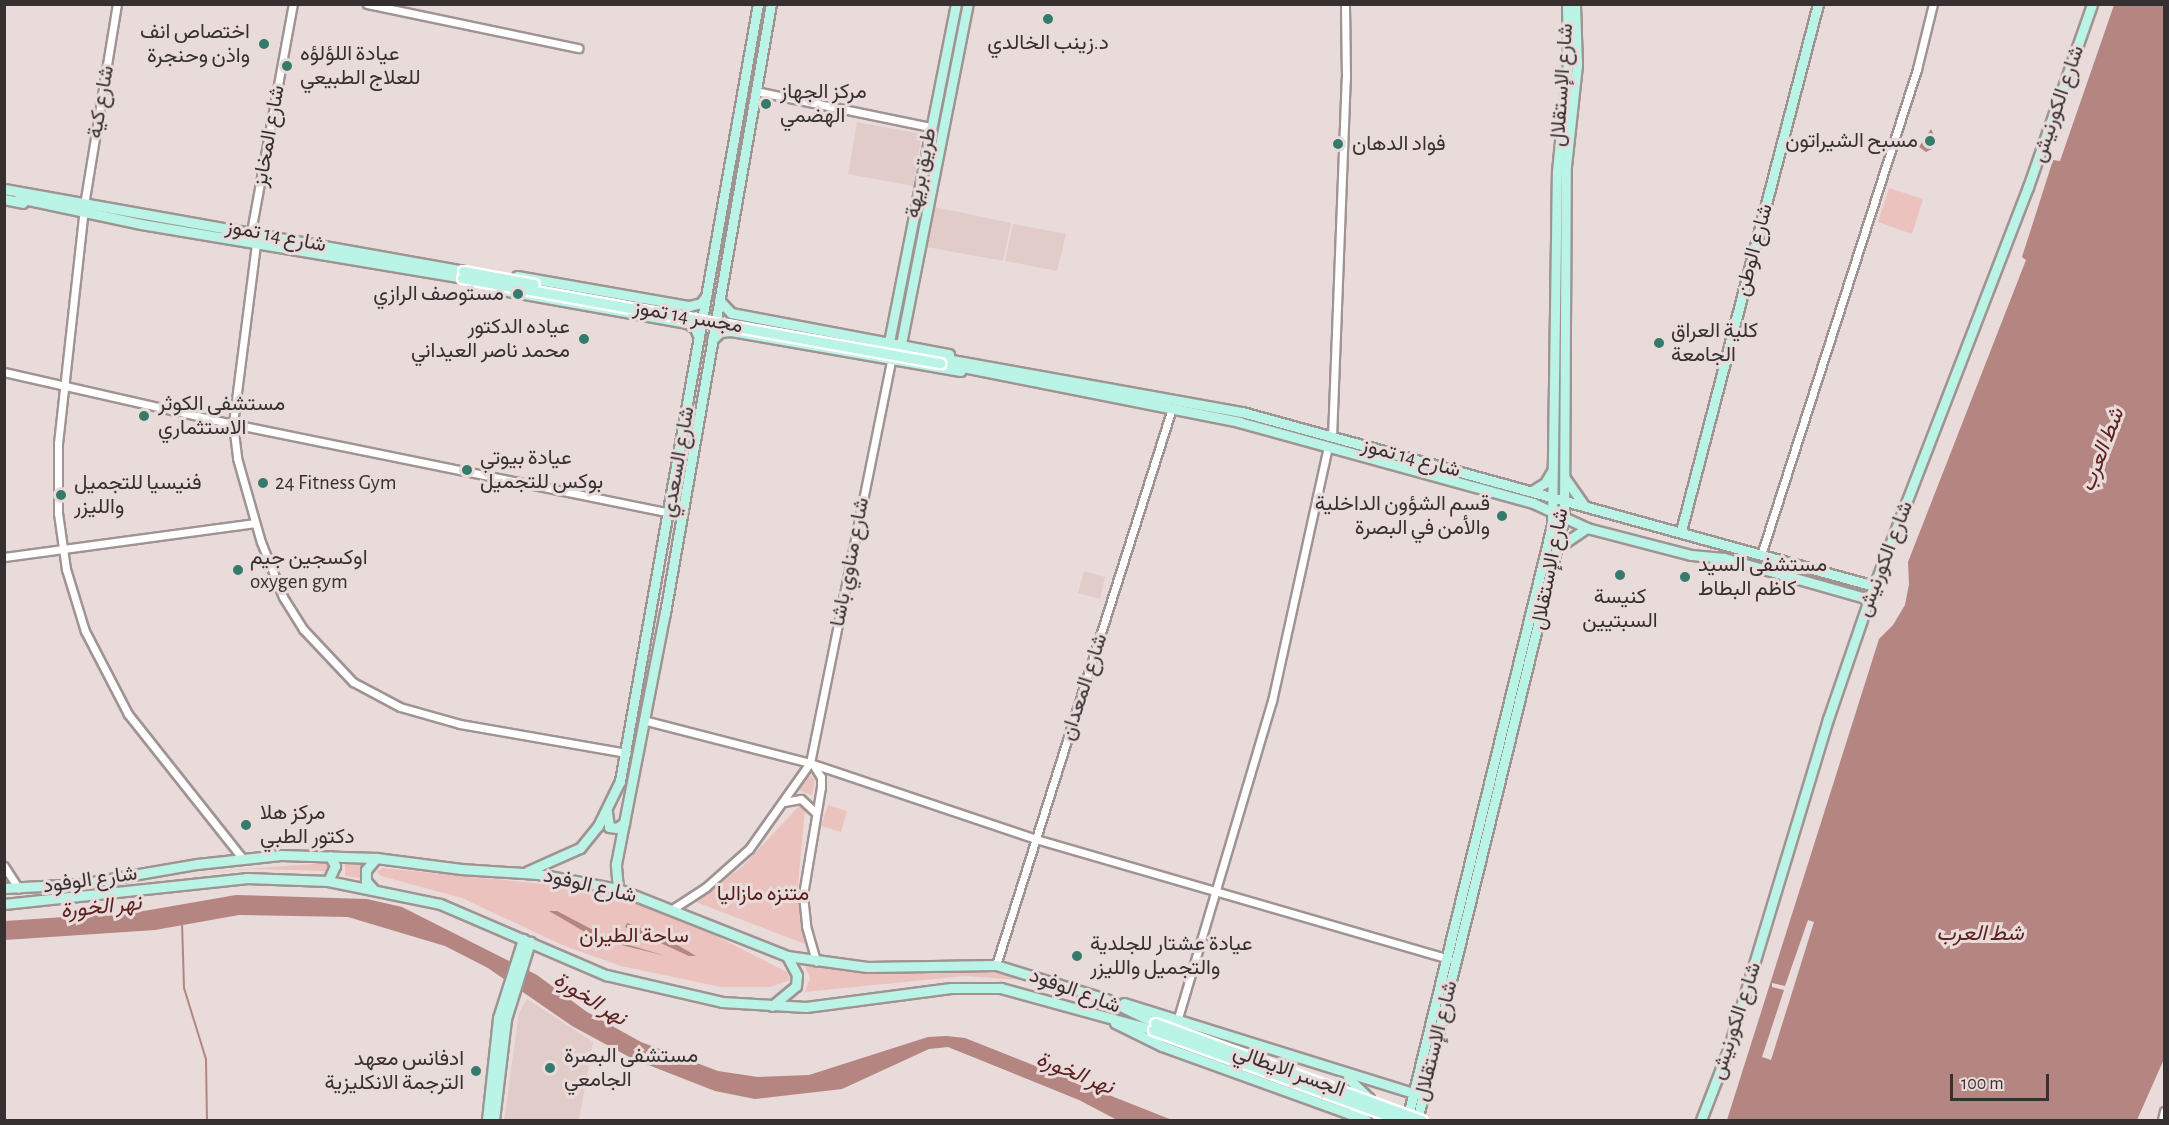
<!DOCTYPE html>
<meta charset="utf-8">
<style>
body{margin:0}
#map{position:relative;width:2169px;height:1125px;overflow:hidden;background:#e8dbda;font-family:"Alegreya Sans",Vazirmatn,sans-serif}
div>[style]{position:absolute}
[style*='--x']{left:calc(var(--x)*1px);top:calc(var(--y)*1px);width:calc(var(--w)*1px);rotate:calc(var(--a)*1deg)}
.built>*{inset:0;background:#e2ccca}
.green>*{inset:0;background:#ebc2be}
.water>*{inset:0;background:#b48581}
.pier>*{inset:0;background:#e8dbda}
.stream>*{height:2px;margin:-1px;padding:0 1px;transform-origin:1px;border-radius:1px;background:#b48581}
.roads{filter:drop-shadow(2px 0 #a09493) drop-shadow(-2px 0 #a09493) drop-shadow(0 2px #a09493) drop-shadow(0 -2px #a09493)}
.minor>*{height:7px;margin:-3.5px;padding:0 3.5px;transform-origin:3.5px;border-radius:3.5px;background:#fff}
.major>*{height:9px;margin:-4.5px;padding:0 4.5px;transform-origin:4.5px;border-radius:4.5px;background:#b9f4e7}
.bridges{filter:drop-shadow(2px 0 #fff) drop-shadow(-2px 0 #fff) drop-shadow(0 2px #fff) drop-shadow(0 -2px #fff)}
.major-bridge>*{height:9px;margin:-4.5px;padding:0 4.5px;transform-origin:4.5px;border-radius:4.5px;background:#b9f4e7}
.dots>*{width:16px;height:16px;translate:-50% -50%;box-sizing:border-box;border:3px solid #e8dbda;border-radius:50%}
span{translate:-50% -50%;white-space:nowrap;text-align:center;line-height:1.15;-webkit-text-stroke:6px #e8dbda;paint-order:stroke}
.poi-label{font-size:21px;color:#363130}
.right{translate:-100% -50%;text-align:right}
.left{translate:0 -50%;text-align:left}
.street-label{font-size:21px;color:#363130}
.park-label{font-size:21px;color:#581c1b}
.water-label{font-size:22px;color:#5d2120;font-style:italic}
.frame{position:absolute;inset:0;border:6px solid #363130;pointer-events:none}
.scale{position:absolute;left:1950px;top:1074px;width:99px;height:27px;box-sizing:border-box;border:3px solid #363130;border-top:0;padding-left:8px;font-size:18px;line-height:21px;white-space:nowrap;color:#363130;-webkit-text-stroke:4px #e8dbda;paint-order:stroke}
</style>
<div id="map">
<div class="built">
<div style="clip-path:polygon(857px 122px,922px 134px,913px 186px,848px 174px)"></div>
<div style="clip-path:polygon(935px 207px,1011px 223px,1003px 261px,927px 247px)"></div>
<div style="clip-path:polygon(1013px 224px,1066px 234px,1057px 271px,1005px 261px)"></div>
<div style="clip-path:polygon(1084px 571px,1105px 577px,1100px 599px,1078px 593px)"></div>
<div style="clip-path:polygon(527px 999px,593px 1042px,579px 1120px,504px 1120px,519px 1013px)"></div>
</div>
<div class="green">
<div style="clip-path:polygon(1889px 188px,1923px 199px,1912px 234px,1878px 222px)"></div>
<div style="clip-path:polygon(809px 775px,815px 780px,812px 795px,798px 790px)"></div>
<div style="clip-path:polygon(800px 805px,805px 810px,797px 896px,805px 944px,696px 902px,743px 866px)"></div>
<div style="clip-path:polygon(828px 805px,847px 811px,841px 832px,821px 826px)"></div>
<div style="clip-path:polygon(345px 861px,362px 862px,360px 878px,345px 876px)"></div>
<div style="clip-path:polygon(327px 863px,331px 868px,327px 871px,254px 869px,191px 873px)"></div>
<div style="clip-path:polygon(382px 868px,565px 886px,626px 899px,698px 927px,787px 972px,790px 980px,770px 987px,721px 987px,621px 966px,562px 945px,462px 898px,381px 876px,377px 872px)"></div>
<div style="clip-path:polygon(803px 962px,887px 974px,988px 971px,1037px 981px,965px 976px,805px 992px,810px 978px)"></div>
</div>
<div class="water">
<div style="clip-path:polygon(2114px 5px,2164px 5px,2164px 1059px,2137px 1120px,1727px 1120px,1879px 639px,1893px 625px,1905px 605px,1909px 584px,1908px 562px,2026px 260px,2022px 257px,2053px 160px,2060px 161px)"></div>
<div style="clip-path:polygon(1931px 129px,1936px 139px,1932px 149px,1926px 152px,1919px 147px)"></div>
<div style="clip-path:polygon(236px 895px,367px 899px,402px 907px,537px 975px,587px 1012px,641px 1042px,718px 1071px,758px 1077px,809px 1075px,928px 1037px,946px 1036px,965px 1038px,1172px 1120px,1117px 1120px,1079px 1100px,948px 1047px,929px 1049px,842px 1089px,755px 1099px,715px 1091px,633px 1059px,572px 1026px,488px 968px,445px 946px,348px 917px,239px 915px,155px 930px,5px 940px,5px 921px,138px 912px)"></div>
<div style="clip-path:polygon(549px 911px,557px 911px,612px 940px,666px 956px,597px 939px)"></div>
<div style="clip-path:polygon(627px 923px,664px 937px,696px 956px,689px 956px,625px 927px)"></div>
</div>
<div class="pier">
<div style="clip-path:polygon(1808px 920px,1814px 922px,1771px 1060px,1762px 1057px,1784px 990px,1772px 987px,1772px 983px,1785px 986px)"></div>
</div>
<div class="stream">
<div style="--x:182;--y:923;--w:65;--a:88.2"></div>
<div style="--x:184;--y:988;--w:74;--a:72.8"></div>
<div style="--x:206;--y:1059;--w:61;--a:89.1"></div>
</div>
<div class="roads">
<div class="minor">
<div style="--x:367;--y:4;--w:216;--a:11.8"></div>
<div style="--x:755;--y:91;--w:179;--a:11.6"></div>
<div style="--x:85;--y:199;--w:198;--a:-80.7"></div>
<div style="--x:83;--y:217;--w:227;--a:96.3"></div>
<div style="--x:58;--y:443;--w:70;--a:90"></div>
<div style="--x:58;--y:513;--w:57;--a:81.9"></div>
<div style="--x:66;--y:569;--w:65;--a:73"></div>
<div style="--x:85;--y:631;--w:93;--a:62.6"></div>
<div style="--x:128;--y:714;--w:184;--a:51.6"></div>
<div style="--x:251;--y:232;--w:232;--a:-79.6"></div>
<div style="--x:256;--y:244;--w:181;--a:97.3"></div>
<div style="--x:233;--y:424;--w:34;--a:83"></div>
<div style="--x:237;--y:458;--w:87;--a:74.1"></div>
<div style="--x:261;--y:542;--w:59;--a:68.2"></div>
<div style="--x:283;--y:597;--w:38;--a:58"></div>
<div style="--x:303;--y:629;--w:73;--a:46.7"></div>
<div style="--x:353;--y:682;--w:53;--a:28"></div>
<div style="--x:400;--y:707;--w:62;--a:15.8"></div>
<div style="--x:460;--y:724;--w:169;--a:9.9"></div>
<div style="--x:4;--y:372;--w:235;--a:12.8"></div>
<div style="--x:233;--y:424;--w:445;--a:11.5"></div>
<div style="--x:1332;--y:437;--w:359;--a:-87.8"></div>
<div style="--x:1346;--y:78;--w:74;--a:-90.8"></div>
<div style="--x:1761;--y:555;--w:510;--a:-72.2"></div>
<div style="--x:1917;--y:69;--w:67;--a:-76.2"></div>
<div style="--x:4;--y:557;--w:252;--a:-7.7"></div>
<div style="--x:643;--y:720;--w:172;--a:14.4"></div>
<div style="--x:810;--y:763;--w:238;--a:18.6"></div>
<div style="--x:1036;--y:839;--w:429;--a:16.2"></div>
<div style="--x:814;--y:766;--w:13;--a:58"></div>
<div style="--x:821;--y:777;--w:10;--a:90"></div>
<div style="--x:821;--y:787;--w:109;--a:99.5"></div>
<div style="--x:803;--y:895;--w:31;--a:84"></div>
<div style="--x:806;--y:926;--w:37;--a:74"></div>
<div style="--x:784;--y:802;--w:17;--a:-10"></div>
<div style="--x:801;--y:799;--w:19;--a:43"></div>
<div style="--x:4;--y:866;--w:27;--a:57"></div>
<div style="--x:674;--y:908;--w:38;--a:-33"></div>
<div style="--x:706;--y:887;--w:57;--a:-41.5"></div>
<div style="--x:749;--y:849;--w:105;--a:-54.7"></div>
<div style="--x:810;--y:763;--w:410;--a:-78.6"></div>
<div style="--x:996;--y:965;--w:584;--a:-72.46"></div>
<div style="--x:1178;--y:1018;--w:331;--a:-73.5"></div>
<div style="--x:1272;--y:701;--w:261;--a:-77.6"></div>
<div style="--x:2162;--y:1120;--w:9;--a:-77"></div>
</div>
<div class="major">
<div style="--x:4;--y:189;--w:466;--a:10.1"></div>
<div style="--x:19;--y:198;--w:125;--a:12"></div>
<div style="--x:141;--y:224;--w:326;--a:9.5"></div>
<div style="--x:4;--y:199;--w:19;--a:12"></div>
<div style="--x:517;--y:276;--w:175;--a:9.9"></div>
<div style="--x:689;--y:306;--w:12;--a:-14"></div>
<div style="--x:701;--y:303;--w:9;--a:-54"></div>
<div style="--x:502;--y:290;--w:188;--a:10.1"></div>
<div style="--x:687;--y:323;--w:9;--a:32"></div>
<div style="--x:695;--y:328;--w:11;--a:68"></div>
<div style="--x:719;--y:300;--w:18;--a:47"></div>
<div style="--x:731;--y:313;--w:222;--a:10.7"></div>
<div style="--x:712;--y:340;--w:11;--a:-45"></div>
<div style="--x:720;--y:332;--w:11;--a:-5"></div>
<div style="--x:731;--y:331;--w:233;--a:9.9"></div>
<div style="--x:889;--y:342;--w:345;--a:-78.8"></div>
<div style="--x:901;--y:344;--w:347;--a:-78.9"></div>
<div style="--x:941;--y:358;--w:306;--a:10.2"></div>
<div style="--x:1242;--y:412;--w:656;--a:15.39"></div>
<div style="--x:952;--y:365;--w:293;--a:11.2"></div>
<div style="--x:1239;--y:422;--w:305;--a:15.4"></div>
<div style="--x:1533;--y:503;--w:60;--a:24.8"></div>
<div style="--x:1587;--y:528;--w:107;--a:14.6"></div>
<div style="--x:1691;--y:555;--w:33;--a:5"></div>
<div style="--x:1724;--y:558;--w:151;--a:15.8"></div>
<div style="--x:1565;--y:478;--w:32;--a:55"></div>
<div style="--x:1532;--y:491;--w:15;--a:-32"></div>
<div style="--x:1545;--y:483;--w:14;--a:-60"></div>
<div style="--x:1681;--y:531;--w:545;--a:-75.43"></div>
<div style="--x:1557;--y:548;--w:36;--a:-34"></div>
<div style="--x:607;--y:812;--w:15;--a:82"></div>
<div style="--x:609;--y:827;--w:8;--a:7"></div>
<div style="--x:617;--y:828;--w:9;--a:-36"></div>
<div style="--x:528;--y:871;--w:57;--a:-23.9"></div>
<div style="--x:580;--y:848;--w:28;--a:-51"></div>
<div style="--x:598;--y:826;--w:50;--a:-63.9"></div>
<div style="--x:620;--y:781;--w:789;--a:-79.93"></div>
<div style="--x:328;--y:881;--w:17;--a:-65"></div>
<div style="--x:335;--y:866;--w:11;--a:-117"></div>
<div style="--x:4;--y:888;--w:77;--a:-3"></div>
<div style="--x:81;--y:884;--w:118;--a:-9.8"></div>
<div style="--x:197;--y:864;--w:84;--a:-6.1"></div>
<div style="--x:281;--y:855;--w:95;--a:1.8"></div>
<div style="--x:376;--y:858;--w:86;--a:7.4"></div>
<div style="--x:461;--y:869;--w:77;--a:3.7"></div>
<div style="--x:538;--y:874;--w:81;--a:10.6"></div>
<div style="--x:618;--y:889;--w:182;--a:21.6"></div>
<div style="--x:787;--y:956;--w:81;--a:7.8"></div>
<div style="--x:867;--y:967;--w:129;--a:-0.9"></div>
<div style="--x:996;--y:965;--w:115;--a:17.2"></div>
<div style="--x:1106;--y:999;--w:55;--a:26.1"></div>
<div style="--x:373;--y:889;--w:11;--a:-131"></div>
<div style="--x:366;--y:881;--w:11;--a:-90"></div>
<div style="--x:366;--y:870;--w:16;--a:-50"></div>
<div style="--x:618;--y:889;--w:25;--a:-95"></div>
<div style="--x:616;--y:864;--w:256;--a:-79"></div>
<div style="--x:665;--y:613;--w:618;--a:-80.13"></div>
<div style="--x:4;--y:904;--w:243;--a:-6.1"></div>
<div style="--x:246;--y:878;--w:82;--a:2.1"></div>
<div style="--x:328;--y:881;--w:114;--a:11.6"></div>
<div style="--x:440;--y:904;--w:181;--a:23.2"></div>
<div style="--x:606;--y:975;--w:119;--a:13.1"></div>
<div style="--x:722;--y:1002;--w:84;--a:3.4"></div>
<div style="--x:806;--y:1007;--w:146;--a:-7.5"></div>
<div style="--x:951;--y:988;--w:50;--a:0"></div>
<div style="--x:1001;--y:988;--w:158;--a:15.4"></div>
<div style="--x:1124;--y:1003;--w:307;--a:17.3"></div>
<div style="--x:772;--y:1006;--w:31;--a:-40"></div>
<div style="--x:796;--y:986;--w:11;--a:-85"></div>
<div style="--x:797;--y:975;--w:21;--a:-118"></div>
<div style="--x:1115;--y:1023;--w:52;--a:26.1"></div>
<div style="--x:1162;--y:1046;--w:217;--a:19.9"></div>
<div style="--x:1348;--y:1078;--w:29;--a:44"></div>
<div style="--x:1369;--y:1098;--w:14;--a:111"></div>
<div style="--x:1364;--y:1111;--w:13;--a:167"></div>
<div style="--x:487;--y:1120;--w:103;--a:-83.8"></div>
<div style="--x:498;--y:1018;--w:83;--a:-72.4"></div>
<div style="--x:494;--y:1120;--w:102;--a:-83.2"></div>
<div style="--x:506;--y:1019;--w:81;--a:-72.7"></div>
<div style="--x:1407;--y:1120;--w:612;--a:-76.3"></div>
<div style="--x:1552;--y:525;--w:354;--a:-89.2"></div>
<div style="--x:1557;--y:171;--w:110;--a:-84.2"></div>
<div style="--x:1568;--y:62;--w:58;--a:-91"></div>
<div style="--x:1417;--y:1120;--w:621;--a:-76.3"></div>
<div style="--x:1564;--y:517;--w:351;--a:-89.7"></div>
<div style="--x:1566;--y:166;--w:102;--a:-83.8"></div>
<div style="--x:1577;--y:65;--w:61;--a:-91.9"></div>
<div style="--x:1701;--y:1120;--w:75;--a:-68.9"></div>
<div style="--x:1728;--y:1050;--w:346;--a:-73.2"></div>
<div style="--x:1828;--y:719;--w:127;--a:-71.1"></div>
<div style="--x:1869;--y:599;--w:442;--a:-68.9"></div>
<div style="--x:2028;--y:187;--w:194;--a:-70.7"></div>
</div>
</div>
<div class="bridges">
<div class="major-bridge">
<div style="--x:463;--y:271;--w:72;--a:10.4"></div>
<div style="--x:462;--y:278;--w:486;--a:10.1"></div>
<div style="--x:1155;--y:1023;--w:284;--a:20"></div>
<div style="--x:1153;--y:1030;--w:263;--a:20"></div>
</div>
</div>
<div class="dots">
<div style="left:1048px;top:19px;background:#367a6c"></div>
<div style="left:264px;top:44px;background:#367a6c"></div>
<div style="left:287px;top:66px;background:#367a6c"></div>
<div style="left:766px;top:104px;background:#367a6c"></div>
<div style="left:1930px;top:141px;background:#367a6c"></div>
<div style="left:1338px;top:144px;background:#367a6c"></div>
<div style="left:518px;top:294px;background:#367a6c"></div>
<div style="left:584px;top:339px;background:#367a6c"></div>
<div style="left:1659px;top:343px;background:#367a6c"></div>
<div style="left:144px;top:416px;background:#367a6c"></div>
<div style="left:467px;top:470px;background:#367a6c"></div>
<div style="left:263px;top:483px;background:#367a6c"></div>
<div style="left:61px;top:495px;background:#367a6c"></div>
<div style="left:1502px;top:516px;background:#367a6c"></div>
<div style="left:238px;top:570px;background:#367a6c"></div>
<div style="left:1620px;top:575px;background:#367a6c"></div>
<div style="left:1685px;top:577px;background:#367a6c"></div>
<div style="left:246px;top:825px;background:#367a6c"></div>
<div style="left:1077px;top:956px;background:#367a6c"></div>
<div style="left:550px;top:1068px;background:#367a6c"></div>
<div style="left:476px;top:1071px;background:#367a6c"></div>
</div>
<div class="poi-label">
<span class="right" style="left:250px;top:44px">اختصاص انف<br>واذن وحنجرة</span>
<span style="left:1048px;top:43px">د.زينب الخالدي</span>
<span class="left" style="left:300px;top:66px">عيادة اللؤلؤه<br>للعلاج الطبيعي</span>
<span class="left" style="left:780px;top:104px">مركز الجهاز<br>الهضمي</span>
<span class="right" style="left:1918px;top:141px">مسبح الشيراتون</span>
<span class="left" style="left:1352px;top:144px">فواد الدهان</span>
<span class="right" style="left:504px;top:294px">مستوصف الرازي</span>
<span class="right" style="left:570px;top:339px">عياده الدكتور<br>محمد ناصر العيداني</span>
<span class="left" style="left:1671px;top:343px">كلية العراق<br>الجامعة</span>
<span class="left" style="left:158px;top:416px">مستشفى الكوثر<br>الاستثماري</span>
<span class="left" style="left:480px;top:470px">عيادة بيوتي<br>بوكس للتجميل</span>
<span class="left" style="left:74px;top:495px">فنيسيا للتجميل<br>والليزر</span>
<span class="left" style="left:275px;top:483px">24 Fitness Gym</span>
<span class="right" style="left:1490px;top:516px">قسم الشؤون الداخلية<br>والأمن في البصرة</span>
<span class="left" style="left:250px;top:570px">اوكسجين جيم<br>oxygen gym</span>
<span class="left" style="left:1698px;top:577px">مستشفى السيد<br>كاظم البطاط</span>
<span style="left:1620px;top:609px">كنيسة<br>السبتيين</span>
<span class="left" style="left:260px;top:825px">مركز هلا<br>دكتور الطبي</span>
<span class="left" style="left:1090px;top:956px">عيادة عشتار للجلدية<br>والتجميل والليزر</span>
<span class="left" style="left:564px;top:1068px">مستشفى البصرة<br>الجامعي</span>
<span class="right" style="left:464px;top:1071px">ادفانس معهد<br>الترجمة الانكليزية</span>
</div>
<div class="street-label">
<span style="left:1562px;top:85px;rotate:-86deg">شارع الإستقلال</span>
<span style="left:101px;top:102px;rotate:-80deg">شارع كية</span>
<span style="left:2058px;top:104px;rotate:-71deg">شارع الكورنيش</span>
<span style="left:269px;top:136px;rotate:-80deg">شارع المخابز</span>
<span style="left:921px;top:173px;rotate:-79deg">طريق بريهة</span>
<span style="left:276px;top:236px;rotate:11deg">شارع 14 تموز</span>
<span style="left:1754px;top:250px;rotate:-75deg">شارع الوطن</span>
<span style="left:688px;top:317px;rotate:10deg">مجسر 14 تموز</span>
<span style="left:1411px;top:458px;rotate:15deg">شارع 14 تموز</span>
<span style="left:678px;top:462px;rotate:-80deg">شارع السعدي</span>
<span style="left:1885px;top:559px;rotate:-69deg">شارع الكورنيش</span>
<span style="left:850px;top:562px;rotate:-79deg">شارع مناوي باشا</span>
<span style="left:1550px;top:569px;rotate:-79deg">شارع الإستقلال</span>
<span style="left:1084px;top:687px;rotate:-72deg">شارع المعدان</span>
<span style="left:90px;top:880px;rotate:-8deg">شارع الوفود</span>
<span style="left:590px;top:886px;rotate:13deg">شارع الوفود</span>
<span style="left:1075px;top:991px;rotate:20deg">شارع الوفود</span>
<span style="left:1736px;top:1021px;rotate:-72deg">شارع الكورنيش</span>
<span style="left:1436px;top:1041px;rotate:-76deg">شارع الإستقلال</span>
<span style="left:1289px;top:1071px;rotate:20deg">الجسر الايطالي</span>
</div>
<div class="park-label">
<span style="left:763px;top:894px">متنزه مازاليا</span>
<span style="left:634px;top:936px">ساحة الطيران</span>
</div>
<div class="water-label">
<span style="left:2102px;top:450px;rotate:-69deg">شط العرب</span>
<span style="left:101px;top:907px;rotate:-6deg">نهر الخورة</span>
<span style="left:1980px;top:934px">شط العرب</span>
<span style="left:590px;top:999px;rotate:32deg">نهر الخورة</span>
<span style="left:1075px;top:1073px;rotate:22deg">نهر الخورة</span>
</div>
<div class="frame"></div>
<div class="scale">100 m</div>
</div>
